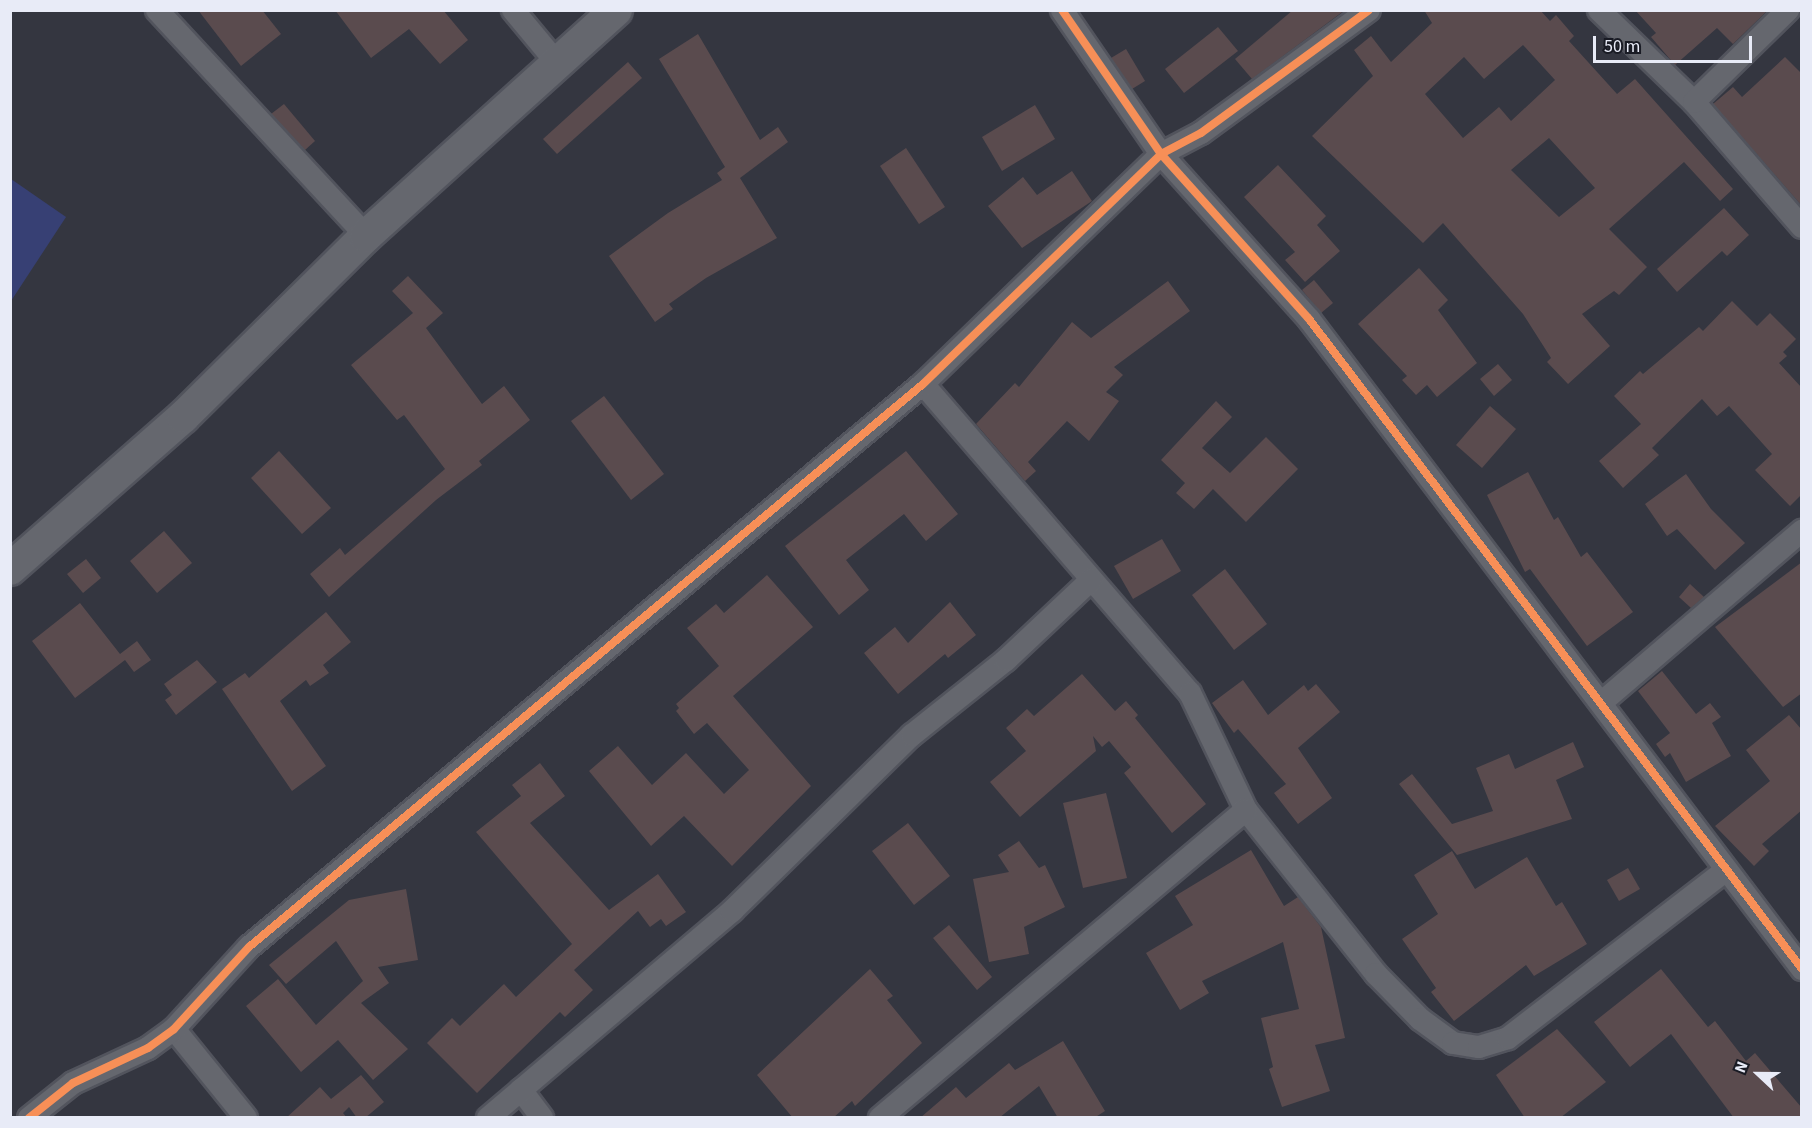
<!DOCTYPE html>
<style>
body{margin:0}
#map{position:relative;width:1812px;height:1128px;overflow:hidden;background:#343640;font-family:"Source Sans 3",sans-serif}
div>[style]{position:absolute}
[style*='--x']{left:calc(var(--x)*1px);top:calc(var(--y)*1px);width:calc(var(--w)*1px);rotate:calc(var(--a)*1deg)}
.green>*{inset:0;background:#374074}
.building>*{inset:0;background:#5a4b4e}
.roads{filter:drop-shadow(2px 0 #52545d) drop-shadow(-2px 0 #52545d) drop-shadow(0 2px #52545d) drop-shadow(0 -2px #52545d)}
.street>*{height:22px;margin:-11px;padding:0 11px;transform-origin:11px;border-radius:11px;background:#65676e}
.secondary>*{height:32px;margin:-16px;padding:0 16px;transform-origin:16px;border-radius:16px;background:#65676e}
.cycleway>*{height:8px;margin:-4px;padding:0 4px;transform-origin:4px;border-radius:4px;background:#f78f57}
span{translate:-50% -50%;white-space:nowrap;text-align:center;line-height:1.15;-webkit-text-stroke:5px #191b24;paint-order:stroke}
.frame{position:absolute;inset:0;border:12px solid #e8ebf7;pointer-events:none}
.north{position:absolute;left:1728px;top:1044px;width:60px;height:60px;-webkit-text-stroke:4px #191b24;paint-order:stroke;rotate:292deg;font-size:16px;font-weight:700;line-height:24px;text-align:center;color:#e8ebf7}
.north::after{content:'';display:block;margin:auto;width:21px;height:27px;background:#e8ebf7;clip-path:polygon(50% 0,100% 100%,50% 72%,0 100%)}
.scale{position:absolute;left:1593px;top:36px;width:159px;height:27px;box-sizing:border-box;border:3px solid #e8ebf7;border-top:0;padding-left:8px;font-size:18px;line-height:21px;white-space:nowrap;color:#e8ebf7;-webkit-text-stroke:4px #191b24;paint-order:stroke}
</style>
<div id="map">
<div class="green">
<div style="clip-path:polygon(11px 179px,66px 217px,11px 301px)"></div>
</div>
<div class="building">
<div style="clip-path:polygon(198px 10px,262px 10px,281px 34px,241px 66px)"></div>
<div style="clip-path:polygon(335px 10px,443px 10px,468px 40px,440px 64px,409px 29px,371px 58px)"></div>
<div style="clip-path:polygon(1293px 10px,1345px 10px,1252px 79px,1235px 59px)"></div>
<div style="clip-path:polygon(evenodd,1424px 10px,1540px 10px,1550px 21px,1556px 15px,1574px 36px,1569px 41px,1617px 94px,1635px 79px,1733px 189px,1720px 201px,1684px 162px,1609px 229px,1647px 267px,1619px 295px,1614px 291px,1582px 314px,1610px 346px,1568px 384px,1547px 362px,1551px 358px,1523px 314px,1443px 223px,1423px 243px,1312px 136px,1373px 76px,1354px 50px,1371px 36px,1391px 62px,1432px 23px,1424px 10px,1523px 45px,1555px 80px,1511px 121px,1499px 107px,1463px 138px,1425px 94px,1464px 57px,1484px 79px,1523px 45px,1424px 10px,1549px 138px,1595px 188px,1559px 217px,1511px 170px,1549px 138px)"></div>
<div style="clip-path:polygon(1635px 10px,1768px 10px,1733px 44px,1717px 28px,1675px 65px,1651px 37px,1656px 33px)"></div>
<div style="clip-path:polygon(1218px 27px,1238px 51px,1184px 93px,1165px 69px)"></div>
<div style="clip-path:polygon(698px 34px,760px 140px,778px 127px,788px 142px,740px 178px,777px 238px,706px 278px,669px 304px,673px 309px,655px 322px,609px 256px,668px 213px,722px 180px,717px 173px,725px 167px,659px 59px)"></div>
<div style="clip-path:polygon(1126px 49px,1145px 81px,1132px 89px,1111px 58px)"></div>
<div style="clip-path:polygon(1785px 57px,1802px 74px,1802px 206px,1713px 104px,1733px 87px,1742px 97px)"></div>
<div style="clip-path:polygon(628px 62px,642px 78px,557px 154px,543px 139px)"></div>
<div style="clip-path:polygon(284px 104px,315px 141px,305px 150px,271px 114px)"></div>
<div style="clip-path:polygon(1035px 105px,1055px 139px,1002px 171px,982px 137px)"></div>
<div style="clip-path:polygon(906px 148px,945px 207px,919px 224px,880px 166px)"></div>
<div style="clip-path:polygon(1278px 165px,1326px 216px,1317px 225px,1340px 251px,1305px 282px,1285px 260px,1295px 252px,1244px 197px)"></div>
<div style="clip-path:polygon(1072px 171px,1092px 201px,1022px 248px,988px 206px,1023px 177px,1037px 195px)"></div>
<div style="clip-path:polygon(1724px 208px,1749px 235px,1727px 256px,1722px 251px,1677px 292px,1657px 269px)"></div>
<div style="clip-path:polygon(1419px 268px,1448px 300px,1438px 310px,1477px 363px,1437px 397px,1427px 385px,1416px 395px,1402px 380px,1407px 376px,1358px 324px)"></div>
<div style="clip-path:polygon(408px 276px,443px 313px,426px 328px,482px 404px,504px 386px,530px 420px,479px 461px,482px 465px,436px 500px,329px 597px,310px 574px,340px 548px,345px 555px,445px 469px,404px 415px,397px 420px,351px 365px,413px 313px,392px 291px)"></div>
<div style="clip-path:polygon(1314px 280px,1333px 303px,1321px 313px,1302px 290px)"></div>
<div style="clip-path:polygon(1168px 281px,1190px 311px,1114px 367px,1123px 375px,1106px 392px,1119px 401px,1089px 441px,1067px 421px,1028px 462px,1036px 471px,1025px 481px,976px 424px,1015px 383px,1019px 387px,1072px 322px,1091px 338px)"></div>
<div style="clip-path:polygon(1732px 301px,1757px 326px,1770px 313px,1796px 339px,1783px 352px,1787px 356px,1779px 363px,1802px 388px,1802px 494px,1790px 506px,1755px 470px,1772px 454px,1729px 406px,1717px 416px,1702px 399px,1652px 448px,1659px 455px,1623px 488px,1599px 461px,1641px 424px,1614px 396px,1640px 371px,1643px 374px,1699px 327px,1703px 331px)"></div>
<div style="clip-path:polygon(1498px 364px,1512px 380px,1494px 396px,1480px 379px)"></div>
<div style="clip-path:polygon(604px 396px,664px 474px,631px 500px,571px 421px)"></div>
<div style="clip-path:polygon(1216px 401px,1232px 417px,1202px 448px,1230px 473px,1266px 437px,1298px 469px,1246px 522px,1213px 489px,1194px 509px,1176px 493px,1185px 483px,1161px 460px)"></div>
<div style="clip-path:polygon(1490px 406px,1516px 429px,1482px 468px,1456px 445px)"></div>
<div style="clip-path:polygon(279px 451px,331px 508px,302px 534px,251px 478px)"></div>
<div style="clip-path:polygon(906px 451px,958px 514px,926px 541px,904px 514px,846px 560px,869px 590px,839px 615px,785px 546px)"></div>
<div style="clip-path:polygon(1528px 472px,1554px 520px,1558px 517px,1581px 557px,1587px 552px,1633px 612px,1587px 646px,1530px 569px,1525px 572px,1487px 495px)"></div>
<div style="clip-path:polygon(1686px 474px,1711px 509px,1745px 543px,1715px 570px,1677px 529px,1667px 536px,1645px 504px)"></div>
<div style="clip-path:polygon(164px 531px,192px 563px,157px 593px,130px 561px)"></div>
<div style="clip-path:polygon(1162px 539px,1181px 571px,1133px 599px,1114px 566px)"></div>
<div style="clip-path:polygon(86px 559px,101px 578px,83px 593px,67px 574px)"></div>
<div style="clip-path:polygon(1802px 562px,1802px 693px,1783px 707px,1715px 627px)"></div>
<div style="clip-path:polygon(1225px 569px,1267px 624px,1234px 650px,1192px 595px)"></div>
<div style="clip-path:polygon(767px 575px,813px 627px,733px 696px,811px 786px,732px 866px,684px 816px,651px 846px,589px 771px,618px 746px,652px 785px,686px 753px,724px 794px,749px 770px,707px 723px,694px 734px,676px 711px,679px 708px,676px 704px,719px 666px,687px 628px,716px 604px,724px 613px)"></div>
<div style="clip-path:polygon(1690px 584px,1704px 597px,1691px 608px,1679px 597px)"></div>
<div style="clip-path:polygon(950px 602px,976px 635px,948px 658px,945px 654px,898px 694px,864px 653px,895px 627px,908px 643px)"></div>
<div style="clip-path:polygon(80px 603px,120px 654px,137px 641px,151px 660px,134px 672px,125px 660px,75px 698px,32px 641px)"></div>
<div style="clip-path:polygon(326px 612px,351px 642px,323px 665px,329px 673px,310px 686px,306px 680px,280px 701px,326px 766px,292px 791px,222px 689px,245px 673px,249px 678px)"></div>
<div style="clip-path:polygon(197px 660px,217px 682px,176px 715px,165px 700px,172px 695px,164px 684px)"></div>
<div style="clip-path:polygon(1662px 671px,1696px 714px,1710px 703px,1721px 717px,1712px 723px,1731px 756px,1686px 782px,1670px 753px,1665px 757px,1656px 744px,1670px 733px,1638px 691px)"></div>
<div style="clip-path:polygon(1082px 674px,1115px 711px,1126px 701px,1138px 715px,1135px 718px,1206px 804px,1172px 833px,1124px 773px,1131px 767px,1109px 741px,1102px 747px,1093px 736px,1096px 751px,1020px 817px,990px 782px,1026px 751px,1006px 728px,1027px 709px,1034px 716px)"></div>
<div style="clip-path:polygon(1243px 680px,1268px 715px,1304px 685px,1308px 691px,1316px 684px,1340px 712px,1298px 748px,1332px 798px,1298px 824px,1274px 793px,1286px 784px,1238px 729px,1234px 733px,1212px 703px)"></div>
<div style="clip-path:polygon(1789px 715px,1802px 730px,1802px 810px,1762px 844px,1769px 851px,1754px 866px,1715px 826px,1770px 781px,1746px 750px)"></div>
<div style="clip-path:polygon(1573px 742px,1584px 767px,1556px 780px,1572px 819px,1457px 855px,1399px 784px,1412px 774px,1452px 824px,1493px 811px,1476px 768px,1509px 754px,1515px 769px)"></div>
<div style="clip-path:polygon(540px 763px,565px 796px,530px 823px,609px 910px,658px 874px,686px 912px,666px 926px,661px 919px,650px 927px,638px 911px,574px 970px,593px 990px,565px 1017px,560px 1012px,477px 1093px,427px 1043px,452px 1018px,460px 1026px,504px 984px,516px 997px,572px 944px,476px 832px,521px 796px,512px 785px)"></div>
<div style="clip-path:polygon(1106px 793px,1127px 878px,1083px 888px,1063px 803px)"></div>
<div style="clip-path:polygon(908px 823px,950px 876px,914px 905px,872px 851px)"></div>
<div style="clip-path:polygon(1019px 841px,1039px 868px,1045px 865px,1065px 907px,1024px 927px,1029px 954px,989px 962px,973px 879px,1009px 872px,998px 855px)"></div>
<div style="clip-path:polygon(1251px 850px,1284px 906px,1298px 897px,1321px 927px,1345px 1038px,1315px 1045px,1330px 1091px,1282px 1107px,1269px 1069px,1273px 1067px,1261px 1018px,1299px 1009px,1283px 942px,1202px 981px,1209px 993px,1180px 1010px,1146px 953px,1193px 925px,1175px 896px)"></div>
<div style="clip-path:polygon(1452px 851px,1475px 889px,1527px 857px,1556px 906px,1562px 902px,1587px 944px,1534px 976px,1526px 965px,1454px 1021px,1431px 992px,1436px 988px,1402px 939px,1438px 914px,1414px 875px)"></div>
<div style="clip-path:polygon(1628px 868px,1640px 889px,1619px 901px,1607px 880px)"></div>
<div style="clip-path:polygon(406px 889px,418px 960px,378px 967px,389px 983px,361px 1003px,408px 1049px,373px 1080px,338px 1040px,301px 1072px,246px 1006px,278px 979px,316px 1025px,363px 981px,336px 941px,286px 984px,269px 965px,349px 900px)"></div>
<div style="clip-path:polygon(949px 925px,992px 977px,977px 990px,933px 938px)"></div>
<div style="clip-path:polygon(870px 969px,893px 996px,887px 1000px,922px 1043px,855px 1106px,852px 1101px,833px 1118px,793px 1118px,757px 1075px)"></div>
<div style="clip-path:polygon(1661px 969px,1708px 1027px,1715px 1021px,1746px 1061px,1755px 1053px,1802px 1108px,1802px 1118px,1734px 1118px,1671px 1034px,1630px 1067px,1594px 1022px)"></div>
<div style="clip-path:polygon(1557px 1029px,1606px 1082px,1560px 1118px,1525px 1118px,1496px 1075px)"></div>
<div style="clip-path:polygon(1063px 1041px,1105px 1111px,1094px 1118px,1058px 1118px,1039px 1086px,999px 1118px,920px 1118px,956px 1087px,966px 1098px,1009px 1063px,1015px 1070px)"></div>
<div style="clip-path:polygon(361px 1075px,384px 1102px,365px 1118px,357px 1118px,349px 1107px,343px 1113px,347px 1118px,286px 1118px,320px 1087px,331px 1099px)"></div>
</div>
<div class="roads">
<div class="street">
<div style="--x:157;--y:10;--w:308;--a:47.2"></div>
<div style="--x:513;--y:10;--w:69;--a:50.3"></div>
<div style="--x:1062;--y:10;--w:175;--a:55.5"></div>
<div style="--x:1161;--y:154;--w:222;--a:48.1"></div>
<div style="--x:1309;--y:319;--w:816;--a:52.82"></div>
<div style="--x:1599;--y:10;--w:132;--a:44.1"></div>
<div style="--x:1694;--y:102;--w:165;--a:49.2"></div>
<div style="--x:1694;--y:102;--w:132;--a:-44.4"></div>
<div style="--x:923;--y:384;--w:408;--a:49.2"></div>
<div style="--x:1190;--y:693;--w:130;--a:64.4"></div>
<div style="--x:1246;--y:810;--w:209;--a:51.6"></div>
<div style="--x:1376;--y:974;--w:63;--a:45.6"></div>
<div style="--x:1420;--y:1019;--w:41;--a:36"></div>
<div style="--x:1453;--y:1043;--w:26;--a:9"></div>
<div style="--x:1479;--y:1047;--w:30;--a:-17"></div>
<div style="--x:1508;--y:1038;--w:275;--a:-37.6"></div>
<div style="--x:1601;--y:703;--w:265;--a:-40.6"></div>
<div style="--x:174;--y:1029;--w:114;--a:51"></div>
<div style="--x:521;--y:1090;--w:35;--a:53"></div>
<div style="--x:29;--y:1118;--w:56;--a:-38.5"></div>
<div style="--x:73;--y:1083;--w:83;--a:-25"></div>
<div style="--x:148;--y:1048;--w:32;--a:-36"></div>
<div style="--x:174;--y:1029;--w:111;--a:-47.6"></div>
<div style="--x:249;--y:947;--w:878;--a:-39.87"></div>
<div style="--x:923;--y:384;--w:331;--a:-44"></div>
<div style="--x:1161;--y:154;--w:45;--a:-27.7"></div>
<div style="--x:1201;--y:133;--w:208;--a:-36.2"></div>
<div style="--x:488;--y:1118;--w:320;--a:-40.3"></div>
<div style="--x:732;--y:911;--w:252;--a:-44.4"></div>
<div style="--x:912;--y:735;--w:120;--a:-38.6"></div>
<div style="--x:1006;--y:660;--w:117;--a:-43.3"></div>
<div style="--x:880;--y:1118;--w:478;--a:-40.1"></div>
</div>
<div class="secondary">
<div style="--x:10;--y:569;--w:230;--a:-41.3"></div>
<div style="--x:183;--y:417;--w:257;--a:-44.7"></div>
<div style="--x:366;--y:236;--w:337;--a:-42.1"></div>
</div>
</div>
<div class="cycleway">
<div style="--x:1062;--y:10;--w:175;--a:55.5"></div>
<div style="--x:1161;--y:154;--w:222;--a:48.1"></div>
<div style="--x:1309;--y:319;--w:816;--a:52.82"></div>
<div style="--x:29;--y:1118;--w:56;--a:-38.5"></div>
<div style="--x:73;--y:1083;--w:83;--a:-25"></div>
<div style="--x:148;--y:1048;--w:32;--a:-36"></div>
<div style="--x:174;--y:1029;--w:111;--a:-47.6"></div>
<div style="--x:249;--y:947;--w:878;--a:-39.87"></div>
<div style="--x:923;--y:384;--w:331;--a:-44"></div>
<div style="--x:1161;--y:154;--w:45;--a:-27.7"></div>
<div style="--x:1201;--y:133;--w:208;--a:-36.2"></div>
</div>
<div class="frame"></div>
<div class="north">N</div>
<div class="scale">50 m</div>
</div>
